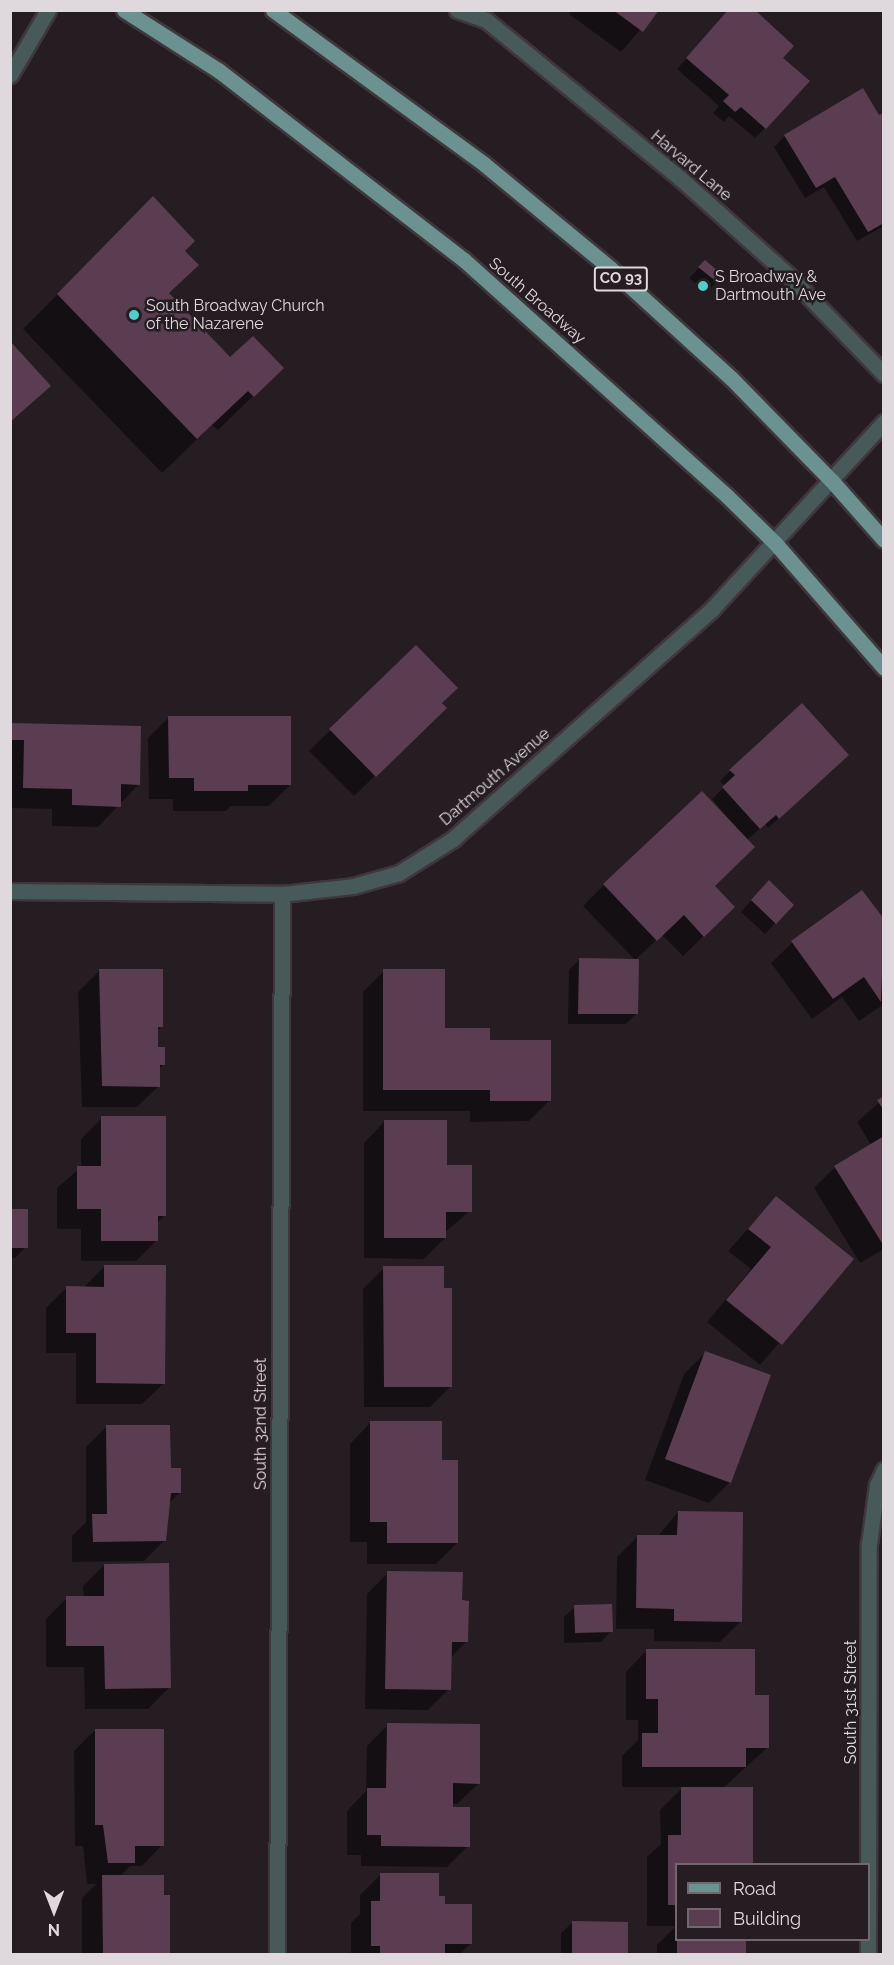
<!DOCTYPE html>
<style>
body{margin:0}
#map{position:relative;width:894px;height:1965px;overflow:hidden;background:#261d23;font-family:Raleway,sans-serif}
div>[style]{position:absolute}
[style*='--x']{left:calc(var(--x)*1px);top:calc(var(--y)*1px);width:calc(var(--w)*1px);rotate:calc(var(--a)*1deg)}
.shadow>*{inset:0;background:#0007}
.building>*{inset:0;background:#5b3d51}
.roads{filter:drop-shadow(2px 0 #40373d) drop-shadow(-2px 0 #40373d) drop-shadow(0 2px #40373d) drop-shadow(0 -2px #40373d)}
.street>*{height:15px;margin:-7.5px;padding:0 7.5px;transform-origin:7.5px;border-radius:7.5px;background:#475959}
.primary>*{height:15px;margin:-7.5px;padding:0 7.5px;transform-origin:7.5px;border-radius:7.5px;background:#6b9291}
.dots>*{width:16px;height:16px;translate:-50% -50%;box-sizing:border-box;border:3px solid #261d23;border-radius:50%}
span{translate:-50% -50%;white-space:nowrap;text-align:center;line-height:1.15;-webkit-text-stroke:5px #261d23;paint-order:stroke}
.shield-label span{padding:2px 4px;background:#261d23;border:2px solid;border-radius:4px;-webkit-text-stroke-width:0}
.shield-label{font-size:15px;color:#dfd9dd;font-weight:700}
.street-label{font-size:16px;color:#dfd9dd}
.poi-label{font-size:16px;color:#dfd9dd}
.left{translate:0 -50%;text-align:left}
.frame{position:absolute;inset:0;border:12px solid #dfd9dd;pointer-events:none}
.legend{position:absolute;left:675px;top:1863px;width:195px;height:78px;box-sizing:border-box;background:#261d23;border:2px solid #70686d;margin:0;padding:8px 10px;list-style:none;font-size:18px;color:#dfd9dd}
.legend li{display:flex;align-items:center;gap:12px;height:30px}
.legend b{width:30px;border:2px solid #70686d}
.north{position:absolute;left:24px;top:1881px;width:60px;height:60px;-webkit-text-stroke:4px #261d23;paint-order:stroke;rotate:180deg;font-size:16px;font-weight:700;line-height:24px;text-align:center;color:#dfd9dd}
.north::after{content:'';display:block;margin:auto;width:21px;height:27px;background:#dfd9dd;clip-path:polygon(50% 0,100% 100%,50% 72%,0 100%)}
</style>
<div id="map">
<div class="shadow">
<div style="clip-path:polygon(572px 10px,657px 10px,621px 52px,569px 14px)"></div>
<div style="clip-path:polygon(729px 10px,781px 59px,765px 128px,755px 138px,729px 116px,724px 122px,713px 113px,719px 106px,677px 69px)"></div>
<div style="clip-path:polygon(884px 114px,884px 226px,857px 241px,824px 187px,805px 198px,774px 147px,785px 136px)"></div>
<div style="clip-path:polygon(153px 198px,183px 251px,168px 294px,230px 359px,282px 368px,218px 430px,212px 425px,162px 473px,23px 329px)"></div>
<div style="clip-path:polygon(705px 262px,722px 276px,706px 293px,689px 278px)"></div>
<div style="clip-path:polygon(416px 647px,445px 708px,354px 796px,309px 751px)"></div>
<div style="clip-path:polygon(169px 717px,290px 785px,269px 806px,231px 806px,226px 811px,173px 811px,173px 799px,149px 799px,148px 738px)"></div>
<div style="clip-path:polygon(10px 724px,139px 784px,98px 827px,52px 826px,52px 809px,10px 808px)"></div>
<div style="clip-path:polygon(837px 765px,768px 828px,765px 824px,747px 840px,713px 887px,712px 928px,683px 956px,662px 935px,637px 958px,636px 1014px,626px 1024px,568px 1024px,569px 970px,579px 960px,635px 960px,583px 906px,604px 885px,702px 793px,744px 837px,712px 799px,725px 786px,720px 781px,730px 771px)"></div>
<div style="clip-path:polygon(862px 892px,884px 922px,884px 1004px,859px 1021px,842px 997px,812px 1019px,771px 963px,792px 943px)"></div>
<div style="clip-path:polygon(758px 893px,792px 905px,765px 934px,741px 912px)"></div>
<div style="clip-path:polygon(99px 971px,161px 1026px,157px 1031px,157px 1048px,164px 1064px,158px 1070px,158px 1087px,137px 1107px,82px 1107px,78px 992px)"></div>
<div style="clip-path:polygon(384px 971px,443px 1029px,488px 1042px,550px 1100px,529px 1121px,470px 1122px,470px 1111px,363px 1111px,363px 992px)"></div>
<div style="clip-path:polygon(884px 1098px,884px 1249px,860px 1263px,814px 1188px,835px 1167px,871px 1145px,857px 1122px)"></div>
<div style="clip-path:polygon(102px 1118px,164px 1216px,157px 1223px,157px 1240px,136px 1261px,81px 1261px,81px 1229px,57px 1229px,57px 1188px,81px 1167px,81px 1139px)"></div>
<div style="clip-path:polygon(384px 1122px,445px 1166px,470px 1211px,445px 1232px,445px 1238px,424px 1259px,364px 1258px,364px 1143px)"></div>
<div style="clip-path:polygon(776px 1198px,851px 1259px,760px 1365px,707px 1322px,751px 1269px,728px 1251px)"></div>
<div style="clip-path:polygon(10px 1211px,26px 1247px,15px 1258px,10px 1258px)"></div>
<div style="clip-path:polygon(105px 1266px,163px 1384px,142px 1404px,76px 1404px,76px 1353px,46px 1353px,46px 1308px,67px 1287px,83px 1288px)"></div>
<div style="clip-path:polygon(384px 1268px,451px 1386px,430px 1407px,364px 1407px,363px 1289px)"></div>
<div style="clip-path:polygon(705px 1353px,730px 1482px,709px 1503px,645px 1480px,684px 1374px)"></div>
<div style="clip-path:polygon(370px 1423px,441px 1462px,457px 1543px,436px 1564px,367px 1564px,367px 1542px,350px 1542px,350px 1444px)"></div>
<div style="clip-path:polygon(107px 1426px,169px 1470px,180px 1493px,168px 1504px,165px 1540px,144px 1561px,72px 1562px,72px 1536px,86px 1522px,86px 1447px)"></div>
<div style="clip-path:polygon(678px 1512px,741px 1621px,720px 1642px,654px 1641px,654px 1629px,616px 1629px,617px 1557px,638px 1536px,657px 1537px)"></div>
<div style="clip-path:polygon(104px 1565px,169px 1688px,148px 1709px,85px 1709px,84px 1667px,46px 1667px,46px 1619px,67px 1598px,84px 1598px,83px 1586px)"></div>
<div style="clip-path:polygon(388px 1573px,461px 1602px,466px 1642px,450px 1658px,449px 1689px,428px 1710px,365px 1709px,367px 1594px)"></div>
<div style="clip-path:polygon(575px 1607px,611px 1631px,601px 1642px,564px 1643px,564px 1617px)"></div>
<div style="clip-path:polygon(646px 1651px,754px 1697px,768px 1747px,722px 1789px,752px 1789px,752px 1864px,676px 1864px,676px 1940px,745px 1940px,745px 1954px,657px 1954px,657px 1945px,676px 1926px,647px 1926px,647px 1857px,661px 1844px,660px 1810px,683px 1787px,622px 1787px,622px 1756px,638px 1740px,638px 1720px,626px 1720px,626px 1672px)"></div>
<div style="clip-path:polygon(388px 1725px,478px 1784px,457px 1804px,451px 1804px,468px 1846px,447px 1867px,361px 1866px,361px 1855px,347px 1855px,347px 1811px,366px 1791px,367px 1746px)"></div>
<div style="clip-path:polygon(95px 1730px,162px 1845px,142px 1866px,130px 1866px,120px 1877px,169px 1896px,169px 1954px,82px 1954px,82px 1898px,96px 1884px,87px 1884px,83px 1846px,75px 1846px,74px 1751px)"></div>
<div style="clip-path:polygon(381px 1874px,437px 1897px,471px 1943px,460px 1954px,351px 1954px,351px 1923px,360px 1914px,360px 1895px)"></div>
<div style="clip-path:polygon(572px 1923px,627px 1923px,626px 1954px,561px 1954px,561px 1933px)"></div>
</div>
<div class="building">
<div style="clip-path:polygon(613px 10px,659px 10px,643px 32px)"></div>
<div style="clip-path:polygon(728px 10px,755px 10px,794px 46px,783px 58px,810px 81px,766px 129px,741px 107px,735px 112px,723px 101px,729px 95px,686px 58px)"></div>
<div style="clip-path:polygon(863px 88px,879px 115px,884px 113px,884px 223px,868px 232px,835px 177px,816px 188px,784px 135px)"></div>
<div style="clip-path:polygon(153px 196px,195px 241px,185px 251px,199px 265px,169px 293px,230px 357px,253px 336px,284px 368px,254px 397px,248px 391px,197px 439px,57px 294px)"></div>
<div style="clip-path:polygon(705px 260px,724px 276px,718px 283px,698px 267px)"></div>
<div style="clip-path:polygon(10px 341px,51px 386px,10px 422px)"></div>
<div style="clip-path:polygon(416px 645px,458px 688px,442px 703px,447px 708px,376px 777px,329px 729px)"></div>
<div style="clip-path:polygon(802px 703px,849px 755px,779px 819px,776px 815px,760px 829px,722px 787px,735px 775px,729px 770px)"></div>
<div style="clip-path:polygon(168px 716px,291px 716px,291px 785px,248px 785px,248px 791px,194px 791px,194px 778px,169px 778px)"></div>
<div style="clip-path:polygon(10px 723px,141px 726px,140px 785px,121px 784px,121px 807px,72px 805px,72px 789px,23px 788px,24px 740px,10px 740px)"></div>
<div style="clip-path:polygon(702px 791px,755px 847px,715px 886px,735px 907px,704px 937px,684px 915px,657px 941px,603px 884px)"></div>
<div style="clip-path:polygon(769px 880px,794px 905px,776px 924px,751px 900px)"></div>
<div style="clip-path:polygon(862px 890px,884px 919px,881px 1002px,864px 977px,833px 999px,791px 941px)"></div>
<div style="clip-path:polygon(579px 958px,639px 959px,638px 1014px,578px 1014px)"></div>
<div style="clip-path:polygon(99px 969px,163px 969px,163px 1027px,158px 1027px,158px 1047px,165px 1047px,165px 1065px,160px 1065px,160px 1087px,102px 1086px)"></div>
<div style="clip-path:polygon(383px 969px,445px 969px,445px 1028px,490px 1028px,490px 1040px,551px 1040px,551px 1101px,490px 1101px,490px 1090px,383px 1090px)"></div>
<div style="clip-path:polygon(884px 1096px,884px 1111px,877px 1100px)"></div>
<div style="clip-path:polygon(101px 1116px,166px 1116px,166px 1216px,158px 1216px,158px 1241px,101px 1241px,101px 1209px,77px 1209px,77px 1166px,101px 1166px)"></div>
<div style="clip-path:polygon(384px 1120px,447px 1120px,447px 1165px,472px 1165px,472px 1212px,446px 1212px,446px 1238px,384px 1238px)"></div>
<div style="clip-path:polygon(884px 1136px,884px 1242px,882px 1243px,834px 1166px)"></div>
<div style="clip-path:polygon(776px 1196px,854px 1259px,782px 1345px,726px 1300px,771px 1247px,748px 1229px)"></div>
<div style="clip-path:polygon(10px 1209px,28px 1209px,28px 1248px,10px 1248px)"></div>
<div style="clip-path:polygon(104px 1265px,166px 1265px,165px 1384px,96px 1383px,96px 1333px,66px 1333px,66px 1286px,104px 1287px)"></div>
<div style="clip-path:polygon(383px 1266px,444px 1266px,444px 1288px,452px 1288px,452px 1387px,384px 1387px)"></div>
<div style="clip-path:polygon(705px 1351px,771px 1375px,731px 1483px,665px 1459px)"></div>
<div style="clip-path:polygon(370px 1421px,442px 1421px,442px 1460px,458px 1460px,458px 1543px,387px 1543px,387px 1522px,370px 1522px)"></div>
<div style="clip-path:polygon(106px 1425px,170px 1425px,171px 1468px,181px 1468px,181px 1493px,171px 1493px,166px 1541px,93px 1542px,92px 1514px,107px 1514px)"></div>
<div style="clip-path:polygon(678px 1511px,743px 1512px,742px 1622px,674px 1621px,674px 1609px,636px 1608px,637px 1535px,677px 1535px)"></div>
<div style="clip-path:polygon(169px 1563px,171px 1688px,105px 1689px,104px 1646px,66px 1646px,66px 1596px,104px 1596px,104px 1564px)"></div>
<div style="clip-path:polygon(387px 1571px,463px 1572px,462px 1600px,469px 1601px,468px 1642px,452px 1642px,451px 1690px,385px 1689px)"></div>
<div style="clip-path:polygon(612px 1604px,613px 1632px,575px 1633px,574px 1605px)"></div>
<div style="clip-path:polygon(646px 1649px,755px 1649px,755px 1695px,769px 1695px,769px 1748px,746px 1748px,746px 1767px,642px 1767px,642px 1733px,658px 1733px,658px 1699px,646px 1699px)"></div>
<div style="clip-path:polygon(387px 1723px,480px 1724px,480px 1784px,453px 1783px,453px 1807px,470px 1807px,470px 1847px,381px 1846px,381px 1835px,367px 1835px,367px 1788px,386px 1788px)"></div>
<div style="clip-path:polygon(95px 1729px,164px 1729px,164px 1846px,135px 1846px,135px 1863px,108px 1863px,103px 1825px,95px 1825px)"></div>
<div style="clip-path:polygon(681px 1787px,753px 1787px,753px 1864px,676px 1864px,676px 1905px,668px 1905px,668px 1835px,681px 1835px)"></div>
<div style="clip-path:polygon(380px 1873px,439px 1873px,439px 1896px,445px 1896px,445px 1904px,472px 1904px,472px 1944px,445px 1944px,445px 1954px,380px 1954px,380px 1946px,371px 1946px,371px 1901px,380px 1901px)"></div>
<div style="clip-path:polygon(102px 1875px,164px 1875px,164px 1895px,170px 1895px,170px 1954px,103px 1954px)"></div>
<div style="clip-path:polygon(572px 1921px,628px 1922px,628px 1954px,572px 1954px)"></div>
<div style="clip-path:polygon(677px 1940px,746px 1940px,746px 1954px,677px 1954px)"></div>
</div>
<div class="roads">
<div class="street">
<div style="--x:457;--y:10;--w:31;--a:19"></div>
<div style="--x:486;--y:20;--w:252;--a:39.2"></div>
<div style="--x:681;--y:179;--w:144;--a:41.9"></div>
<div style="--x:788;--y:275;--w:138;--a:45.9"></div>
<div style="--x:10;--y:75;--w:75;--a:-59.7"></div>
<div style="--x:10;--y:891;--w:272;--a:0.6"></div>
<div style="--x:282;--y:894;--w:71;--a:-6.4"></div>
<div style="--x:353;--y:886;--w:48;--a:-15.8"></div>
<div style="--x:399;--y:873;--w:64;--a:-32.2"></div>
<div style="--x:453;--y:839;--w:346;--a:-41.6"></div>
<div style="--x:712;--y:609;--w:254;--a:-47.4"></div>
<div style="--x:868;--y:1936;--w:392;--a:-89.9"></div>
<div style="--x:869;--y:1544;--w:60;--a:-82.3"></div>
<div style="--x:877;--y:1485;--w:17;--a:-65"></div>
<div style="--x:277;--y:1954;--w:1060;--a:-89.73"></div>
<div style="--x:868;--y:1954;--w:14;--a:-90"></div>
</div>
<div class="primary">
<div style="--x:124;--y:10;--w:112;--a:32.6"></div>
<div style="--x:218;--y:70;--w:311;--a:37.7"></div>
<div style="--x:464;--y:260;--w:353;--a:41.9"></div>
<div style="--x:727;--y:496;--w:67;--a:44.4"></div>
<div style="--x:775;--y:543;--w:166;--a:48.9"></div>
<div style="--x:273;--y:10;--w:261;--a:36.1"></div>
<div style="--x:484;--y:164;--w:163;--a:39.5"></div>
<div style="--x:610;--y:268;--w:164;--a:42.3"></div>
<div style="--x:731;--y:378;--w:143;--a:45.6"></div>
<div style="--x:831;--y:480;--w:80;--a:48.5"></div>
</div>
</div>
<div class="dots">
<div style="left:703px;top:286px;background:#53cdcb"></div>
<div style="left:134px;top:315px;background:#53cdcb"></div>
</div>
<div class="shield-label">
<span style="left:621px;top:279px">CO 93</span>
</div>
<div class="street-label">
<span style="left:691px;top:166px;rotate:40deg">Harvard Lane</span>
<span style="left:537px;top:301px;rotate:41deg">South Broadway</span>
<span style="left:495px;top:777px;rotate:-41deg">Dartmouth Avenue</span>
<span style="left:261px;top:1424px;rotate:-90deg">South 32nd Street</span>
<span style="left:851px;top:1702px;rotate:-90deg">South 31st Street</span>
</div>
<div class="poi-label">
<span class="left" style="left:715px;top:286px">S Broadway &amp;<br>Dartmouth Ave</span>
<span class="left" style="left:146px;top:315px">South Broadway Church<br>of the Nazarene</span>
</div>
<div class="frame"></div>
<ul class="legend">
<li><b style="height:8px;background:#6b9291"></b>Road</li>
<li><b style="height:16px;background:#5b3d51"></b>Building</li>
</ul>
<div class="north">N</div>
</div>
